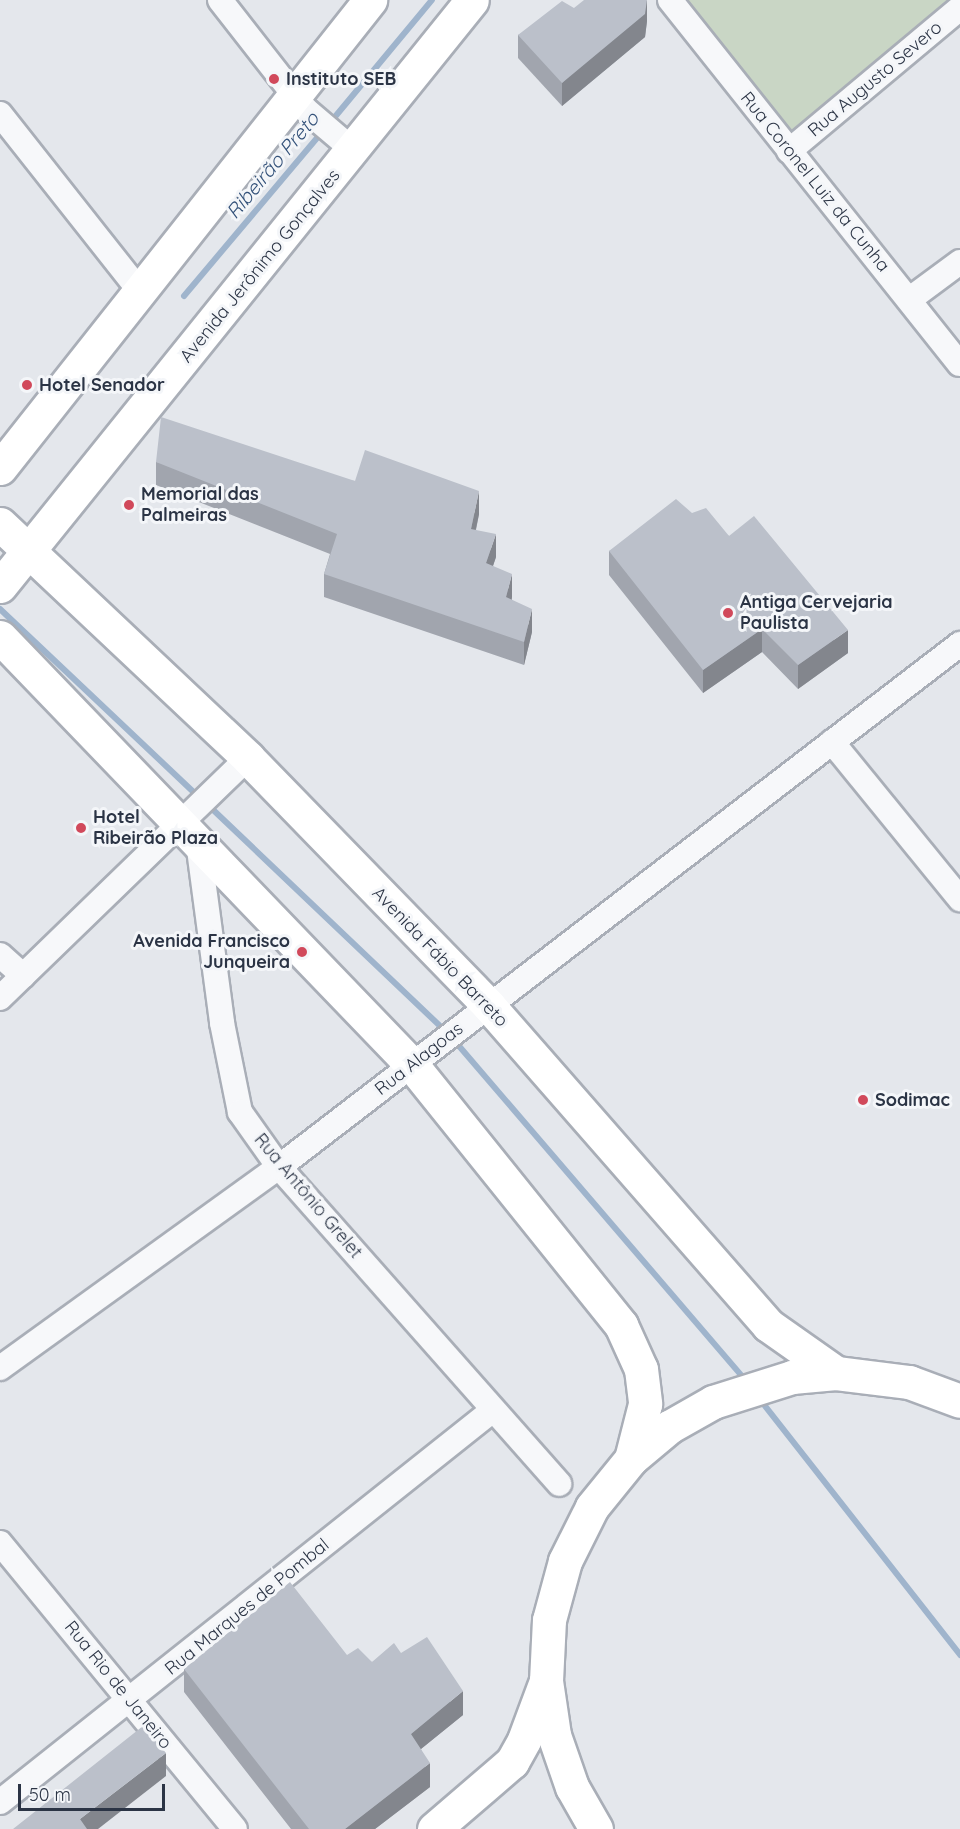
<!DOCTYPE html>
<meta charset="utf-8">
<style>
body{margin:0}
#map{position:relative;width:960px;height:1829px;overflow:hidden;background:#e4e7ec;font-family:Quicksand,sans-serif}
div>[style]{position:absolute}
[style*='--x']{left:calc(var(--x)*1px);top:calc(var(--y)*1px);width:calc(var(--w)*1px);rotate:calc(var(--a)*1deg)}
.green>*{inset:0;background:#c9d6c5}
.stream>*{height:6px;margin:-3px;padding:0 3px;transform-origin:3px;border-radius:3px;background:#9fb4cc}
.roads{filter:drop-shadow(2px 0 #a9aeb7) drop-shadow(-2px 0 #a9aeb7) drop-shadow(0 2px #a9aeb7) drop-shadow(0 -2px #a9aeb7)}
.minor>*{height:24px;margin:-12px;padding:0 12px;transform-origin:12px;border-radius:12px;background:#f7f8fa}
.secondary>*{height:33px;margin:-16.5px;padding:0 16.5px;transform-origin:16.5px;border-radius:16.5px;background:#fff}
.primary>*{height:33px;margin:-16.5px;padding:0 16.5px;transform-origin:16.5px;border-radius:16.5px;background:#fff}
.wall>*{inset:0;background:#a1a5ae}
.shaded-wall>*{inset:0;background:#83868d}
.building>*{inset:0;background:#bbc0ca}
.dots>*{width:16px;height:16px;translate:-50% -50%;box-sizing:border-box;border:3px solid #f4f6f9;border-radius:50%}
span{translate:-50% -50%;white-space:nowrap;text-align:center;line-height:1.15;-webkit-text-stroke:6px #f4f6f9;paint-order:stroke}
.poi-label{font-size:18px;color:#2b3445;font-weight:700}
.left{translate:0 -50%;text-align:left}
.right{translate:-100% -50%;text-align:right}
.street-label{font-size:18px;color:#2b3445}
.water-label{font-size:20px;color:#34527a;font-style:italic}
.scale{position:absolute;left:18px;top:1784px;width:147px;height:27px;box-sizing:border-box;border:3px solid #2b3445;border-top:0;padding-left:8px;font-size:18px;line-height:21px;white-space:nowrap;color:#2b3445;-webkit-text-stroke:4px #f4f6f9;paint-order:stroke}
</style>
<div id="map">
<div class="green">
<div style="clip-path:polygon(682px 0,951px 0,789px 136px)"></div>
</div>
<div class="stream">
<div style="--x:329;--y:124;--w:161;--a:-50.3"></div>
<div style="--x:184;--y:296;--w:214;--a:-49.9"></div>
<div style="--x:0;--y:609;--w:275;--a:43.4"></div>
<div style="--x:208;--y:805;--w:329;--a:43.6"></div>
<div style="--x:453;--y:1039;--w:449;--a:49.4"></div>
<div style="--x:758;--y:1397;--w:328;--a:51.9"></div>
</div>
<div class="roads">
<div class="minor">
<div style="--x:220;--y:0;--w:140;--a:52"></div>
<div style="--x:306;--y:110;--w:62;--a:40.4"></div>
<div style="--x:670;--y:0;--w:465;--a:51.5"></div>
<div style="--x:0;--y:114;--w:224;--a:51.7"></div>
<div style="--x:789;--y:151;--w:223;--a:-39.9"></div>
<div style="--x:910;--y:299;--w:62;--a:-36.5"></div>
<div style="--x:832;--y:742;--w:203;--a:50.8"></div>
<div style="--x:198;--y:842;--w:183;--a:82.4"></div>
<div style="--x:222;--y:1023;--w:91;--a:78.6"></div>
<div style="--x:240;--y:1112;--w:67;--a:54.7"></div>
<div style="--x:279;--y:1167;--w:423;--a:48.5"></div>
<div style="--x:0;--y:955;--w:31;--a:42"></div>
<div style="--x:0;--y:998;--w:345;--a:-44.1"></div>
<div style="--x:0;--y:1368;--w:344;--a:-35.8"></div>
<div style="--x:279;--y:1167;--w:859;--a:-37.52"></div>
<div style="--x:0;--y:1543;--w:370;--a:50.6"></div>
<div style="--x:0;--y:1802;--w:630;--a:-38.49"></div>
</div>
<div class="secondary">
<div style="--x:434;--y:1829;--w:103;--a:-40.7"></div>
<div style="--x:512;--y:1762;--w:25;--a:-61"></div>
<div style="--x:524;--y:1740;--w:63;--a:-69.6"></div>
</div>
<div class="primary">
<div style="--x:0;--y:468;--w:597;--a:-51.67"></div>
<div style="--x:0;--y:524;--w:341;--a:43.3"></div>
<div style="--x:248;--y:758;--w:346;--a:45.8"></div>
<div style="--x:489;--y:1006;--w:424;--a:48.8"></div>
<div style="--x:768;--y:1325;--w:83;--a:35.2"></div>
<div style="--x:0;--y:586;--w:752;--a:-51.15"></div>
<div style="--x:0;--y:637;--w:594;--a:46.09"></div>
<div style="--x:412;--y:1065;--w:334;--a:51.2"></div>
<div style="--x:621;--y:1325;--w:48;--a:65.6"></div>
<div style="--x:641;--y:1369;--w:35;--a:83"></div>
<div style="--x:645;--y:1404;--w:57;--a:104.3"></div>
<div style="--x:596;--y:1829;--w:48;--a:-119.7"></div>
<div style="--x:572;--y:1787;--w:55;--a:-109.1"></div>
<div style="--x:554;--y:1735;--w:55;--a:-98.4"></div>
<div style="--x:546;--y:1681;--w:61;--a:-87.2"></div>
<div style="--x:549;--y:1620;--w:61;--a:-74.8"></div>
<div style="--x:565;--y:1561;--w:60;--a:-63.4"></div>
<div style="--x:592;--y:1507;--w:62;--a:-50.9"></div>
<div style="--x:631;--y:1459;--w:50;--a:-40.1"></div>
<div style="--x:669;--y:1427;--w:51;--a:-29.6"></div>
<div style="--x:713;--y:1402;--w:83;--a:-17.6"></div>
<div style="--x:792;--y:1377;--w:44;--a:-5.2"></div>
<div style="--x:836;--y:1373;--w:74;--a:7"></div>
<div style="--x:909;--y:1382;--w:54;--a:20.4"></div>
</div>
</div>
<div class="wall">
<div style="clip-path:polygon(574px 8px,647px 21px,645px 37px,562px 106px,518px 58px,518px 35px)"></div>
<div style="clip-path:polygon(156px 462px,355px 481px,479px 514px,476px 530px,496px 557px,493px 566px,512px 597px,512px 600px,532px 632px,524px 665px,324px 597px,324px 574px,330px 554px,156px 485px)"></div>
<div style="clip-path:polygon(692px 513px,729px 536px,848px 653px,798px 689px,762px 652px,703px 693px,609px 575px,609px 551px)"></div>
<div style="clip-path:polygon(401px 1653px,463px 1715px,421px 1749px,430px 1787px,375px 1829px,291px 1829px,184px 1692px,184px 1669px,347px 1655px,372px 1662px)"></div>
</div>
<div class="shaded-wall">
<div style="clip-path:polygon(647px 0,647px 21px,645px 37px,562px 106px,562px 83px)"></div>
<div style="clip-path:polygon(479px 491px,479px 514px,471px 552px,471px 529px)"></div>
<div style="clip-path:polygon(496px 534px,496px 557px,486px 586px,486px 563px)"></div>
<div style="clip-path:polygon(512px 574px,512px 597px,506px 620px,506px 597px)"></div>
<div style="clip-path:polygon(532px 609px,532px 632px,524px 665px,524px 642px)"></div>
<div style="clip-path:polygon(762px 629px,762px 652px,703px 693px,703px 670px)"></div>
<div style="clip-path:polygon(848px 630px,848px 653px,798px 689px,798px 665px)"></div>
<div style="clip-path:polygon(463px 1691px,463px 1715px,411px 1757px,411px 1734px)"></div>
<div style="clip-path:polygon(166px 1753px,166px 1776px,98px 1829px,80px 1829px,80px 1819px)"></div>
<div style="clip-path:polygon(430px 1763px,430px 1787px,375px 1829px,345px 1829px)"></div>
</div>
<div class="building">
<div style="clip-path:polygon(584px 0,647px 0,645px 14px,562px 83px,518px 35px,562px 1px,574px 8px)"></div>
<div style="clip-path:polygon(161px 417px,355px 481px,365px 450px,479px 491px,471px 529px,496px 534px,486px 563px,512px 574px,506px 597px,532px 609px,524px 642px,324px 574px,337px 534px,156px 462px)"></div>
<div style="clip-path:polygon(676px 499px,692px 513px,706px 508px,729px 536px,754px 516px,848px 630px,798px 665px,762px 629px,703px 670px,609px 551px)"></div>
<div style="clip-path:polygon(290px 1582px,347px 1655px,358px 1648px,372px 1662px,394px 1643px,401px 1653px,427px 1637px,463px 1691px,411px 1734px,430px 1763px,345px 1829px,309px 1829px,184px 1669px)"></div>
<div style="clip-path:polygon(143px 1726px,166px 1753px,80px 1819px,87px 1829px,13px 1829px)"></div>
</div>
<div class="dots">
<div style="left:274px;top:79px;background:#d1495b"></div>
<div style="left:27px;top:385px;background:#d1495b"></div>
<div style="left:129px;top:505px;background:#d1495b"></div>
<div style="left:728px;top:613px;background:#d1495b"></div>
<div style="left:81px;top:828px;background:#d1495b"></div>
<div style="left:302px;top:952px;background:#d1495b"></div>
<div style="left:863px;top:1100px;background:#d1495b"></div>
</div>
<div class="poi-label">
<span class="left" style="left:286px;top:79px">Instituto SEB</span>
<span class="left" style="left:39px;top:385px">Hotel Senador</span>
<span class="left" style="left:141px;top:505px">Memorial das<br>Palmeiras</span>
<span class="left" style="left:740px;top:613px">Antiga Cervejaria<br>Paulista</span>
<span class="left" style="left:93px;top:828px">Hotel<br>Ribeirão Plaza</span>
<span class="right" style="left:290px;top:952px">Avenida Francisco<br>Junqueira</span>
<span class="left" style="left:875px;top:1100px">Sodimac</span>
</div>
<div class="street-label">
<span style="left:875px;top:79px;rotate:-40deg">Rua Augusto Severo</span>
<span style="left:815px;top:182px;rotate:51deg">Rua Coronel Luiz da Cunha</span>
<span style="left:260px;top:266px;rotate:-51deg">Avenida Jerônimo Gonçalves</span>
<span style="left:440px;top:957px;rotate:46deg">Avenida Fábio Barreto</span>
<span style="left:419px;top:1059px;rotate:-38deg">Rua Alagoas</span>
<span style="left:308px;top:1196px;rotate:50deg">Rua Antônio Grelet</span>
<span style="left:247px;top:1607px;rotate:-39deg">Rua Marques de Pombal</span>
<span style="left:118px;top:1685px;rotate:51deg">Rua Rio de Janeiro</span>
</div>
<div class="water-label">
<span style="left:272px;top:165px;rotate:-50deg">Ribeirão Preto</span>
</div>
<div class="scale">50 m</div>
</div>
